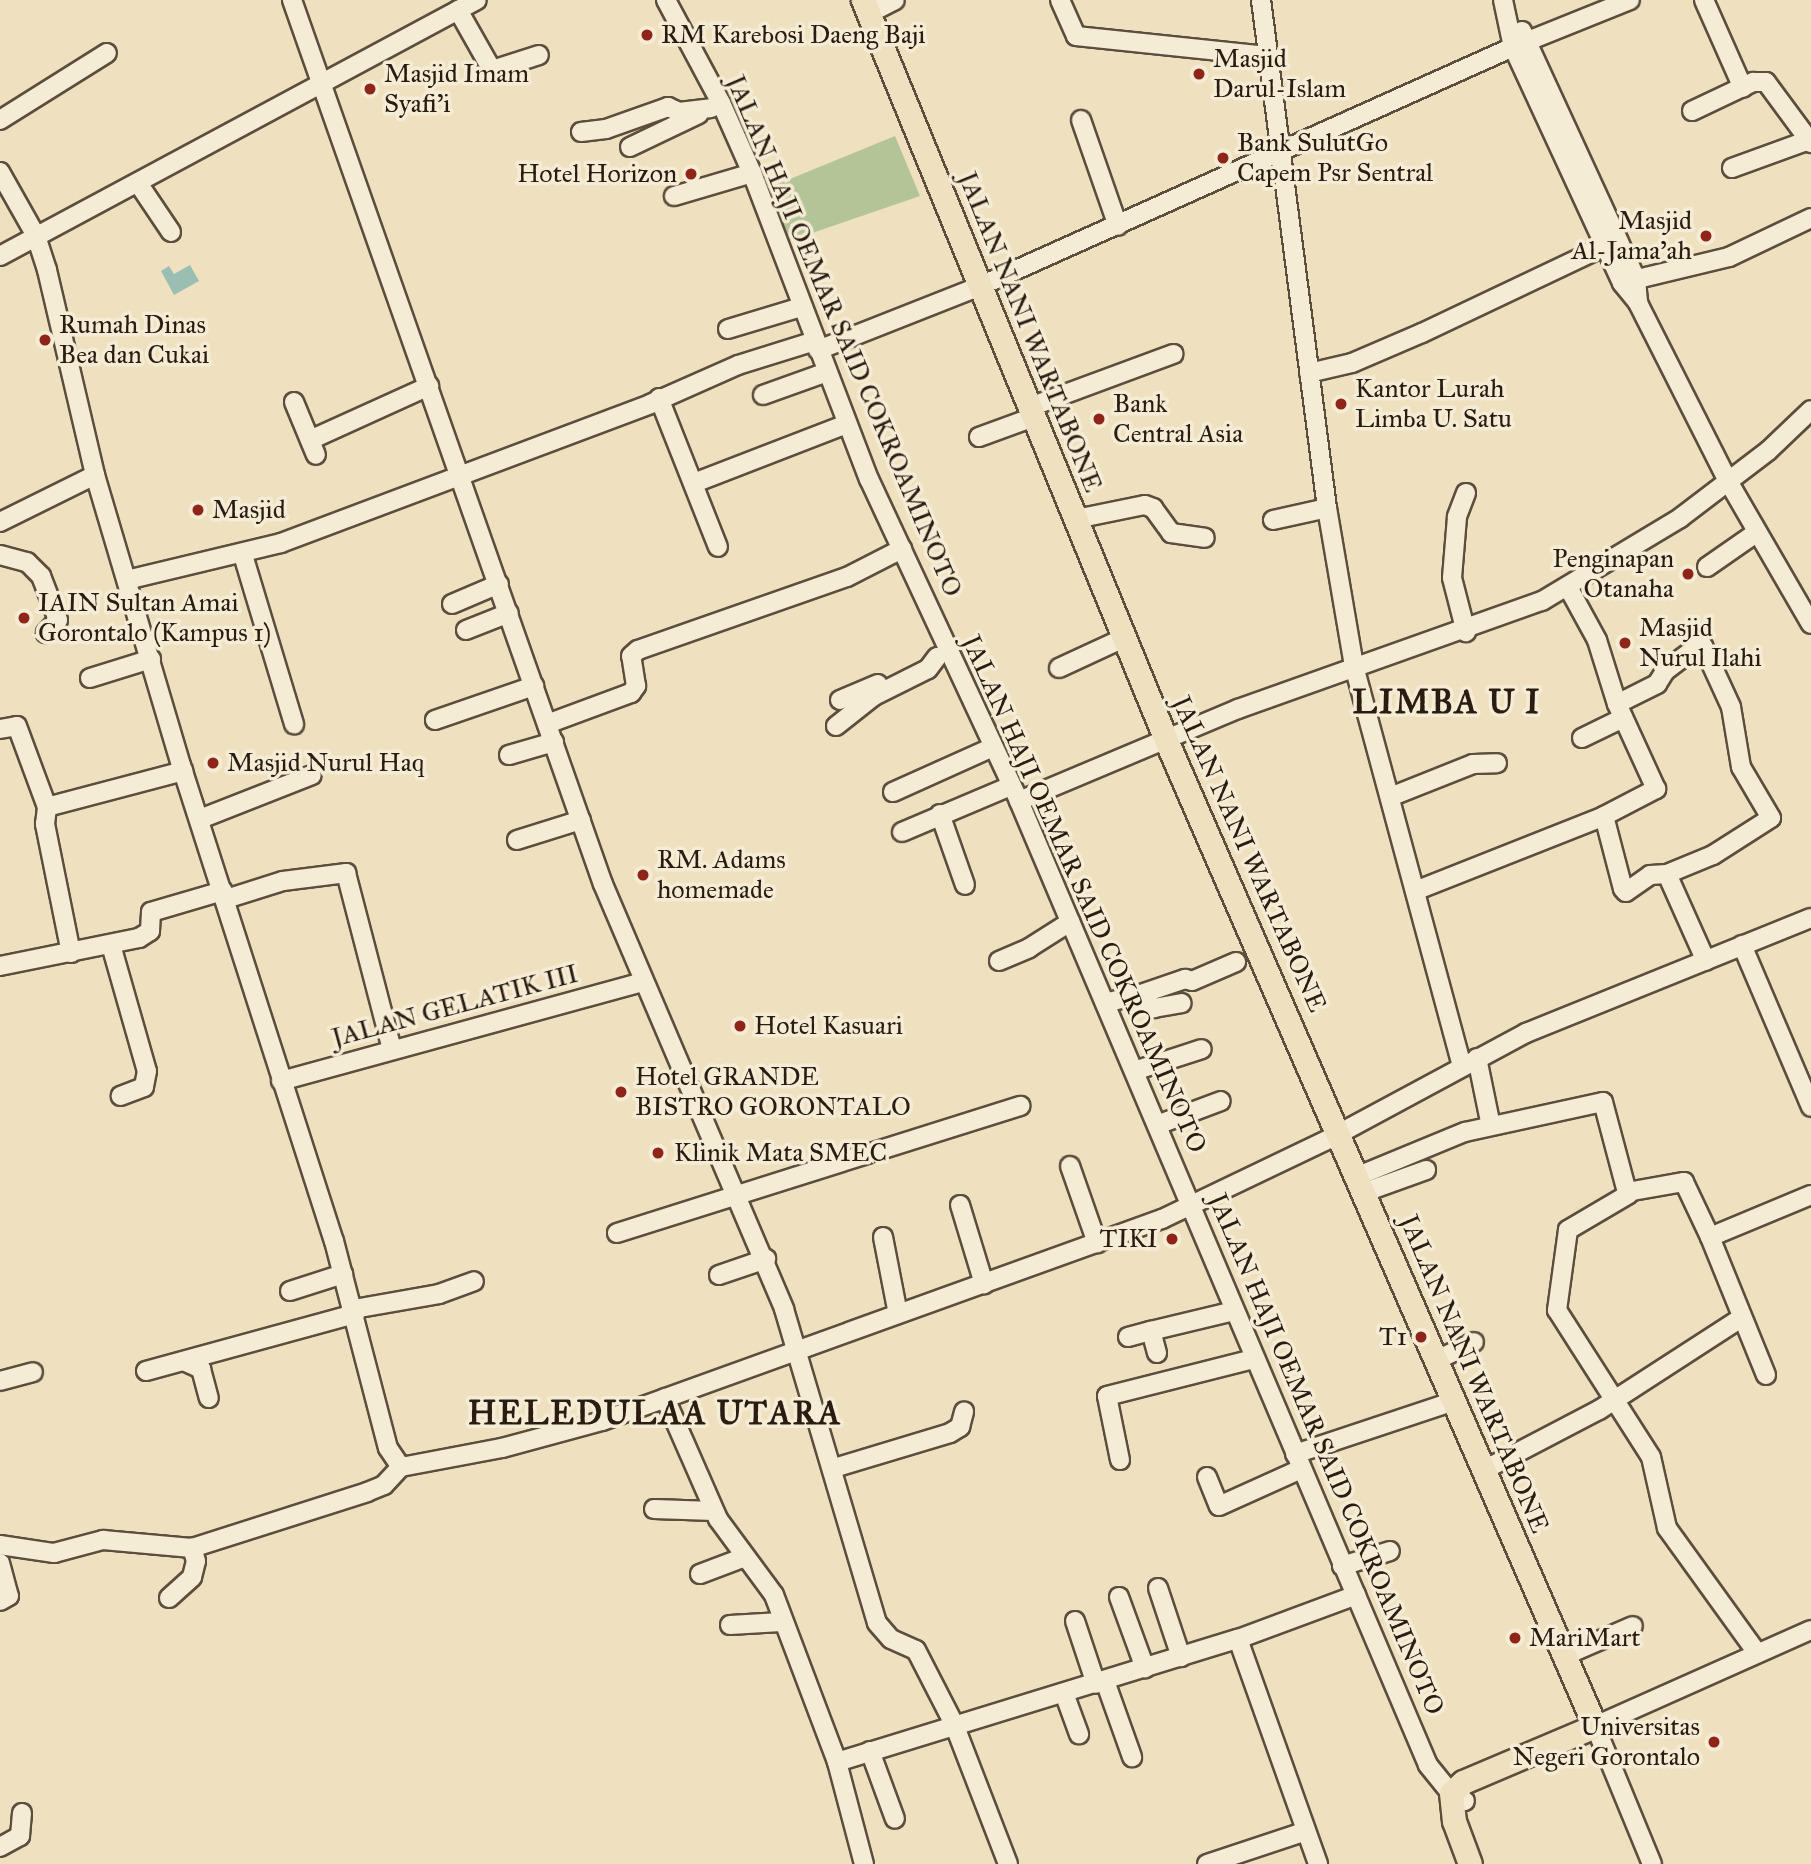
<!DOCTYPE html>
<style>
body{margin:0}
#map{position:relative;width:1811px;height:1864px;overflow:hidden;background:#efe1bf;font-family:"IM FELL Great Primer",serif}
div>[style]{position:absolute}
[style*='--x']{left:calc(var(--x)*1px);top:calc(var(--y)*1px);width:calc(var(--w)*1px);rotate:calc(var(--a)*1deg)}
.green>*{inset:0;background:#b3c496}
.water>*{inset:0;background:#9abeb2}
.roads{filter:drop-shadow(2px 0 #5c4d3d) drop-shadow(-2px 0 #5c4d3d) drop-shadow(0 2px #5c4d3d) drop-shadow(0 -2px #5c4d3d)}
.minor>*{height:18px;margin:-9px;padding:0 9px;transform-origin:9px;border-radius:9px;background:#f5ecd5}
.major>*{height:23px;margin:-11.5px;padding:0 11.5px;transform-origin:11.5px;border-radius:11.5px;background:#efe1bf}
.dots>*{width:19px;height:19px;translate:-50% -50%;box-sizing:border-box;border:4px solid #f5ecd5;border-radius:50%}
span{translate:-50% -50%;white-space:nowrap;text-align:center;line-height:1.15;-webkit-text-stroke:7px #f5ecd5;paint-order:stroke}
.poi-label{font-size:26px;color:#2b1c12}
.left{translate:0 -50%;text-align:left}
.right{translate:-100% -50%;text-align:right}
.street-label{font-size:26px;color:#2b1c12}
.district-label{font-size:33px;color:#2b1c12;font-weight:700;letter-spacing:2px}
</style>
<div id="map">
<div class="green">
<div style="clip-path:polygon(895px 136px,920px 196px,783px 243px,763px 190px)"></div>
</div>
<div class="water">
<div style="clip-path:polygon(190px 265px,199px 281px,174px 295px,161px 271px,169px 266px,174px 274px)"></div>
</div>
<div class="roads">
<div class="minor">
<div style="--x:292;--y:0;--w:937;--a:70.62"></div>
<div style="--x:603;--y:884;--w:462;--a:66.9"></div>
<div style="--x:784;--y:1309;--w:327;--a:73.5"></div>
<div style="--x:877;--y:1623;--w:21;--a:49"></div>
<div style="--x:891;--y:1639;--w:27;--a:24"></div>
<div style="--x:916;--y:1650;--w:83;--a:62.8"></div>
<div style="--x:954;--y:1724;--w:150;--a:68.9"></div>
<div style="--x:666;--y:0;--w:117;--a:61.9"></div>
<div style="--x:721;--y:103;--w:77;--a:66.1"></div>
<div style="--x:752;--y:173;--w:328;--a:69.1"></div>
<div style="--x:869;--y:479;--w:355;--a:65"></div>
<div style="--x:1019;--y:801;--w:1047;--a:67.01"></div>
<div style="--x:1428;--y:1765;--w:36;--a:51"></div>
<div style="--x:1451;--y:1793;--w:16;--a:30"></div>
<div style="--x:1060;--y:0;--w:39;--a:66"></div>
<div style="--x:1076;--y:36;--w:192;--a:6"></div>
<div style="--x:1261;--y:0;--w:512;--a:82.6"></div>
<div style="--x:1327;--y:508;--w:160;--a:80.3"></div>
<div style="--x:1354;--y:666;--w:413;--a:74.9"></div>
<div style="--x:1503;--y:0;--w:48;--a:78"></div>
<div style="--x:1513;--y:47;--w:260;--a:65.2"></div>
<div style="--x:1622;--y:283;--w:26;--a:51"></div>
<div style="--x:1638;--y:303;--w:199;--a:63.2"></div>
<div style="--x:1728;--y:481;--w:165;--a:59.9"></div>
<div style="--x:1704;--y:0;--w:96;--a:66.1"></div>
<div style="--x:458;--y:10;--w:69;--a:60.5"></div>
<div style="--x:492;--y:70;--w:49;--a:-17.7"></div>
<div style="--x:868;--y:14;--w:30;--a:-27"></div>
<div style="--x:1522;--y:31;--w:273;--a:65.3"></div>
<div style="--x:1636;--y:279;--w:24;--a:85"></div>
<div style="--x:1692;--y:111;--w:68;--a:-25.4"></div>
<div style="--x:1753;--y:82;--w:13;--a:0"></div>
<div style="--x:1766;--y:82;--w:76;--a:53.6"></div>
<div style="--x:0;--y:120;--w:126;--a:-32.1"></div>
<div style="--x:1081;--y:120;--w:112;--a:70.8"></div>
<div style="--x:581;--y:132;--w:25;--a:-7"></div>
<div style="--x:606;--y:129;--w:66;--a:-19.5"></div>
<div style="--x:668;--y:107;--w:12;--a:24"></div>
<div style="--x:679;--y:112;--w:32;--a:-7"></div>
<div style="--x:630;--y:147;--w:76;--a:-25.6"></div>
<div style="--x:1732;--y:168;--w:82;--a:-20"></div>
<div style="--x:0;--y:172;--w:73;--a:60.6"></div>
<div style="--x:36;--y:236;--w:36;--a:72"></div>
<div style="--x:47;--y:270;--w:211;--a:76.8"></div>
<div style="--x:95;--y:475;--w:302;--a:73.5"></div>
<div style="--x:181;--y:765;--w:500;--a:72.2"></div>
<div style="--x:334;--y:1241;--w:214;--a:75.4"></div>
<div style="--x:388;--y:1448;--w:23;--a:56"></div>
<div style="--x:401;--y:1467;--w:103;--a:-10.7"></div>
<div style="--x:502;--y:1448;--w:104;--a:-15.1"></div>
<div style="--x:602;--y:1421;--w:595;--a:-19.84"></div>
<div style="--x:1162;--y:1219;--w:185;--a:-25.6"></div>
<div style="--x:1329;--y:1139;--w:224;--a:-28.3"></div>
<div style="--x:1526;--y:1033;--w:307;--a:-22"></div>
<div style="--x:138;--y:183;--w:59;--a:56"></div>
<div style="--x:674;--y:196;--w:81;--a:-16.4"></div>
<div style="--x:0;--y:256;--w:541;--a:-28.22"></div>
<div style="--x:1625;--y:282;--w:107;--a:-13.5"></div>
<div style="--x:1729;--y:257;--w:91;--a:-25.4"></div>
<div style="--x:728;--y:329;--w:76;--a:-16.8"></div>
<div style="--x:818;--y:350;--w:172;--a:-21.5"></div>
<div style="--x:978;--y:287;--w:586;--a:-24.16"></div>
<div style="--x:1513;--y:47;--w:126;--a:-21.9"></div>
<div style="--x:1309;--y:373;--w:44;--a:-13.1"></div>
<div style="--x:1352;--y:363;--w:76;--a:-23.2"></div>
<div style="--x:1422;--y:333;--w:217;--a:-25.4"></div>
<div style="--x:763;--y:395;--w:68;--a:-19.8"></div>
<div style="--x:659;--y:398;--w:160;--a:68.4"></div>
<div style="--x:294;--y:402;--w:57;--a:67.5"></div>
<div style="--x:1030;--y:407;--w:153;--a:-20.3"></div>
<div style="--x:979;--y:437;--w:59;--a:-20"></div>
<div style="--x:310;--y:440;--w:131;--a:-24.4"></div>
<div style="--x:694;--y:483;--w:164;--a:-21.1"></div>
<div style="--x:1466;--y:493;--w:26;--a:111"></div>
<div style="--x:1457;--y:517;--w:61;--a:94.7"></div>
<div style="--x:1452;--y:578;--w:56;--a:75.5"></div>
<div style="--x:1076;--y:519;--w:70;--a:-11.5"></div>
<div style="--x:1145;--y:505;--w:9;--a:21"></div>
<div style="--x:1153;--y:508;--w:31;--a:54"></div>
<div style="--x:1171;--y:533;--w:34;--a:8"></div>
<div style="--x:1273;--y:520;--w:55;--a:-12.5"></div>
<div style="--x:0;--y:522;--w:106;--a:-26.3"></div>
<div style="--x:0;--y:555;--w:28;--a:15"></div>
<div style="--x:27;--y:562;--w:20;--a:45"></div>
<div style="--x:41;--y:576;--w:47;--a:68.9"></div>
<div style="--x:58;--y:620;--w:18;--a:133"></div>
<div style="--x:243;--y:555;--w:177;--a:73.2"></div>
<div style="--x:1707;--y:567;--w:60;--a:-34.8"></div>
<div style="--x:127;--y:580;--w:158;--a:-13.5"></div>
<div style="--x:281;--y:543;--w:394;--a:-20.6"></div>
<div style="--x:650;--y:404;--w:96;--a:-23.9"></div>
<div style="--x:738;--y:365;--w:81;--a:-17.3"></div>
<div style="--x:452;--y:604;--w:51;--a:-23.1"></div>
<div style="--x:466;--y:630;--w:46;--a:-21.6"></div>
<div style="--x:1059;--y:668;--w:74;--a:-24.8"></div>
<div style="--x:90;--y:678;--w:64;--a:-17.3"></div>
<div style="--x:840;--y:700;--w:41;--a:-22.8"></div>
<div style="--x:1617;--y:704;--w:45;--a:-26.6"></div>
<div style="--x:1657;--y:684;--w:15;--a:-58"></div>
<div style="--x:1665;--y:671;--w:41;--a:-37.1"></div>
<div style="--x:1698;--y:646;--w:5;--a:0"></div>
<div style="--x:1703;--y:646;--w:67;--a:65.3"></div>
<div style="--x:1731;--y:707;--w:61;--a:80.5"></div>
<div style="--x:1741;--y:767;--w:59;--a:59.5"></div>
<div style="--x:1771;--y:818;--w:69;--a:147.5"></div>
<div style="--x:1713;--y:855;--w:50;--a:157.6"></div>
<div style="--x:435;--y:720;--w:105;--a:-19"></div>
<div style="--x:547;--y:724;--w:90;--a:-20.3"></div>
<div style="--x:631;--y:693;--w:9;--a:-54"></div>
<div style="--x:636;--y:686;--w:30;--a:-99"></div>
<div style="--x:631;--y:656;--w:9;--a:-41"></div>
<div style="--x:638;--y:650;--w:221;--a:-19.3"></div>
<div style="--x:847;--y:577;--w:62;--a:-27"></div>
<div style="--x:836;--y:726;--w:48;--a:-38.3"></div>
<div style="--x:874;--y:696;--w:60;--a:-26.6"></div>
<div style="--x:928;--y:669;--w:15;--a:-53"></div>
<div style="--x:0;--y:729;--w:17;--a:-10"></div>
<div style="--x:17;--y:726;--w:86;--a:69.7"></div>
<div style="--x:1582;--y:738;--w:46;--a:-26"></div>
<div style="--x:509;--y:755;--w:47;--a:-16.1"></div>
<div style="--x:893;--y:792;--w:110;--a:-24.2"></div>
<div style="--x:1390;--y:797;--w:89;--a:-21.7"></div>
<div style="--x:1473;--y:764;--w:24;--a:-2"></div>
<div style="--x:1019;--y:801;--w:238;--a:-22.8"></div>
<div style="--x:1238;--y:709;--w:323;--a:-19.6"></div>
<div style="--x:1542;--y:601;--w:161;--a:-31"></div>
<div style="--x:1680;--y:518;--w:111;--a:-37.3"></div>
<div style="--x:1768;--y:451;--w:59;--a:-43.6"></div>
<div style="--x:940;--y:814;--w:75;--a:70.6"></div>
<div style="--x:1604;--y:816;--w:75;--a:75.4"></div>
<div style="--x:1623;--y:889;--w:4;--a:45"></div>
<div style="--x:1626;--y:892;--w:29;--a:-35"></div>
<div style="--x:1650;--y:875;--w:17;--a:-3"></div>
<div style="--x:1667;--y:874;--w:95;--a:65.9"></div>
<div style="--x:200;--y:819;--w:120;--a:-21.4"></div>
<div style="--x:902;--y:832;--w:118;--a:-22.9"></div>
<div style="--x:517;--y:840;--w:67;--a:-17.4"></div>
<div style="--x:1415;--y:891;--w:203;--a:-21.6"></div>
<div style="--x:1604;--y:816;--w:59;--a:-27.4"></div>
<div style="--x:1656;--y:789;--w:94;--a:-114.6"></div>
<div style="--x:1617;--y:704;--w:67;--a:-107.4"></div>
<div style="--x:1597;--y:640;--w:60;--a:-118.7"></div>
<div style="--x:226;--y:899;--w:60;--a:-17.5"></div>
<div style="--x:283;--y:881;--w:64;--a:-7.2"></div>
<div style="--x:346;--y:873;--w:183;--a:75.4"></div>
<div style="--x:111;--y:945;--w:131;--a:74.1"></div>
<div style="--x:147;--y:1071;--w:16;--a:101"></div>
<div style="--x:144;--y:1087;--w:25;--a:159"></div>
<div style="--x:1742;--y:945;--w:176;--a:66.9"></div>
<div style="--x:71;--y:953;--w:132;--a:-101.4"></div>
<div style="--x:45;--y:824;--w:17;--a:-83"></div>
<div style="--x:47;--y:807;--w:141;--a:-14.8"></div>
<div style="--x:999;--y:961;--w:33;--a:-23"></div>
<div style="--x:1029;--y:948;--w:49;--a:-32.4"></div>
<div style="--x:0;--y:966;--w:142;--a:-11.4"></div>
<div style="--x:139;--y:938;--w:13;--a:-32"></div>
<div style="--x:150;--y:931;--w:19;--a:-87"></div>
<div style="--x:151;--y:912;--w:75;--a:-16.3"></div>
<div style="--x:1138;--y:995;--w:50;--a:-18.8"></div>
<div style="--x:1185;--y:979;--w:7;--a:16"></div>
<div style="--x:1192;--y:981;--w:48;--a:-23.4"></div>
<div style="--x:1105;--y:1003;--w:34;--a:-14"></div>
<div style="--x:1138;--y:995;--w:21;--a:39"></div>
<div style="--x:1154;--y:1008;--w:28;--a:-10"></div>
<div style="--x:1477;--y:1058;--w:69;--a:78.4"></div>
<div style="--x:1134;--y:1071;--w:71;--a:-17.9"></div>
<div style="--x:281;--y:1081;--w:374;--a:-15.3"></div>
<div style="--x:1157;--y:1125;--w:68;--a:-20.6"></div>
<div style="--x:1070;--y:1166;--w:82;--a:70.7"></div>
<div style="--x:1358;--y:1176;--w:116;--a:-22.4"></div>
<div style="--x:1465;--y:1132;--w:141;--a:-12.3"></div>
<div style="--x:1603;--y:1102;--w:93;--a:75.1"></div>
<div style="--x:1627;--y:1192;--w:58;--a:-10"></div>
<div style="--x:1684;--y:1182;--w:61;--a:64.7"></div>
<div style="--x:1365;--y:1192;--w:65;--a:-19.8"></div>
<div style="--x:1629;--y:1194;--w:71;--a:149.5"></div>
<div style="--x:1568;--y:1230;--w:81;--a:97.8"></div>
<div style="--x:1557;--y:1310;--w:174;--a:57.4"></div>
<div style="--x:1651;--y:1457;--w:73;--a:77.3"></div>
<div style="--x:1667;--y:1528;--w:154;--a:54.2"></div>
<div style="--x:960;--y:1205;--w:83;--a:73.1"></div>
<div style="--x:617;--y:1233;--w:423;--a:-17.5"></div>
<div style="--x:883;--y:1237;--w:78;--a:79"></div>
<div style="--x:719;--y:1275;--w:50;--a:-18.8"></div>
<div style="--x:290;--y:1291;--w:56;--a:-17.8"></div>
<div style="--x:354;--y:1309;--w:86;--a:-10"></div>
<div style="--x:439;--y:1294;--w:37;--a:-20"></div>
<div style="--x:1128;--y:1337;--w:24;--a:-15"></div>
<div style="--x:1157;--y:1353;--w:23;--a:-105"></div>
<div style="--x:1151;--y:1331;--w:85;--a:-13.5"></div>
<div style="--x:1437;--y:1360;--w:41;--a:-25.9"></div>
<div style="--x:186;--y:1362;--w:17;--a:25"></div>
<div style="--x:201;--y:1369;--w:30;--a:75"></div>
<div style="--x:146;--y:1371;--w:217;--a:-15.3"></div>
<div style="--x:1766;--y:1375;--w:149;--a:-112.1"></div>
<div style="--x:1710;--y:1237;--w:109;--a:-22.6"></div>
<div style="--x:0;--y:1381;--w:34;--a:-15"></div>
<div style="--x:665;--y:1398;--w:132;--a:66.3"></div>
<div style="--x:718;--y:1519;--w:94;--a:53.6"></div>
<div style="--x:774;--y:1595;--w:178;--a:69.3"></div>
<div style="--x:837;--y:1762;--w:106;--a:75.2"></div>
<div style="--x:1295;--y:1454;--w:168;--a:-18.4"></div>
<div style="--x:1120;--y:1460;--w:65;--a:-101.5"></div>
<div style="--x:1107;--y:1396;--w:151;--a:-14.2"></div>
<div style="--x:834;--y:1468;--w:121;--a:-16.8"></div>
<div style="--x:950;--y:1433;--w:12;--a:-31"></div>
<div style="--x:960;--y:1427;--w:16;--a:-75"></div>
<div style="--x:1484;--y:1470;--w:130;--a:-27.6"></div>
<div style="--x:1599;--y:1410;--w:169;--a:-32.9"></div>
<div style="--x:1207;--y:1477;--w:31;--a:68"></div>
<div style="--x:1219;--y:1506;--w:90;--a:-24.3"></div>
<div style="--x:654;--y:1509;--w:60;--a:1.9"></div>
<div style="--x:0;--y:1545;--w:55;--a:8.4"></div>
<div style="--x:54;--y:1553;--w:51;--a:-14.9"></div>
<div style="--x:103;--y:1540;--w:89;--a:5.1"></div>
<div style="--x:0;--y:1563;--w:34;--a:75"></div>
<div style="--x:9;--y:1596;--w:10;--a:151"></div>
<div style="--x:1342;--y:1566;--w:50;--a:-17.4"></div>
<div style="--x:700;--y:1574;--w:48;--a:-20.7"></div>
<div style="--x:1158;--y:1588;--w:73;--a:71.6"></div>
<div style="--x:1119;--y:1597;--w:76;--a:69.9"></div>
<div style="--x:169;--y:1598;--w:31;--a:-42"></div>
<div style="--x:192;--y:1577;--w:16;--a:-76"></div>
<div style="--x:196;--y:1561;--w:14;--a:-107"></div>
<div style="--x:192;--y:1548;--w:184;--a:-17.7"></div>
<div style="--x:367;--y:1492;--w:18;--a:-22"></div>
<div style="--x:384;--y:1485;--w:25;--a:-47"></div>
<div style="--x:1075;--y:1621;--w:66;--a:71.6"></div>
<div style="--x:730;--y:1625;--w:51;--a:-3.4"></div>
<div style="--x:1238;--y:1639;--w:239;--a:70.4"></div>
<div style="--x:1564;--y:1656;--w:75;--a:-23.5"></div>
<div style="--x:1105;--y:1681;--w:81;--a:70.4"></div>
<div style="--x:1064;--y:1693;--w:44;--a:69.9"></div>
<div style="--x:870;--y:1751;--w:72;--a:69.8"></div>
<div style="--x:837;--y:1762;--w:419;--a:-17.1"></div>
<div style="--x:1238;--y:1639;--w:126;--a:-20.4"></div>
<div style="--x:0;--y:1847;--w:23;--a:-29"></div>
<div style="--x:20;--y:1836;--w:23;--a:-85"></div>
<div style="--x:1207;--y:1864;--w:104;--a:-18.4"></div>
<div style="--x:1652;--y:1864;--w:149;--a:-112.4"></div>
<div style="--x:1595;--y:1726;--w:236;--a:-24"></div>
</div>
<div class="major">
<div style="--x:863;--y:0;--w:800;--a:67.73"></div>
<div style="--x:1166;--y:740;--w:1075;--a:66.49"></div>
<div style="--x:1595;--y:1726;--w:143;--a:157"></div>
<div style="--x:1463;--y:1782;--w:16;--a:137"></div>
<div style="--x:1451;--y:1793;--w:28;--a:84"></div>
<div style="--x:1454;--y:1821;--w:46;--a:69.6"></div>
</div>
</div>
<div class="dots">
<div style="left:647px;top:35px;background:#8f2418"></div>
<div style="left:1199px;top:74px;background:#8f2418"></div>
<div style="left:370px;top:89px;background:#8f2418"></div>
<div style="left:1223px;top:158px;background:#8f2418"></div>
<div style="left:691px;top:174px;background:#8f2418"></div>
<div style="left:1706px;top:236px;background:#8f2418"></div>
<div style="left:45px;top:340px;background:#8f2418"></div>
<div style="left:1341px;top:404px;background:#8f2418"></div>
<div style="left:1099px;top:419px;background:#8f2418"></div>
<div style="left:198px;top:510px;background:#8f2418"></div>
<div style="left:1688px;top:574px;background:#8f2418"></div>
<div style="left:24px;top:618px;background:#8f2418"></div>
<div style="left:1625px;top:643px;background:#8f2418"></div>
<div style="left:213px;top:763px;background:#8f2418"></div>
<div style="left:643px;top:875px;background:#8f2418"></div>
<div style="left:740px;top:1026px;background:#8f2418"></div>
<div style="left:621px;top:1092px;background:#8f2418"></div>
<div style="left:658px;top:1153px;background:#8f2418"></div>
<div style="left:1172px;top:1239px;background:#8f2418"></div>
<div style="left:1421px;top:1337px;background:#8f2418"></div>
<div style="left:1515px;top:1638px;background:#8f2418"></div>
<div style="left:1714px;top:1742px;background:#8f2418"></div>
</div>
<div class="poi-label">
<span class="left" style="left:661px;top:35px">RM Karebosi Daeng Baji</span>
<span class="left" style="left:1213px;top:74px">Masjid<br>Darul-Islam</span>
<span class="left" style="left:384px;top:89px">Masjid Imam<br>Syafi'i</span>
<span class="left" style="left:1237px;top:158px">Bank SulutGo<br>Capem Psr Sentral</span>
<span class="right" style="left:677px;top:174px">Hotel Horizon</span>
<span class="right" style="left:1692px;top:236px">Masjid<br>Al-Jama'ah</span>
<span class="left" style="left:59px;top:340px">Rumah Dinas<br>Bea dan Cukai</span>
<span class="left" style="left:1355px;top:404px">Kantor Lurah<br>Limba U. Satu</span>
<span class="left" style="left:1113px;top:419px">Bank<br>Central Asia</span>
<span class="left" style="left:212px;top:510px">Masjid</span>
<span class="right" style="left:1674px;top:574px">Penginapan<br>Otanaha</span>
<span class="left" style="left:38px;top:618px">IAIN Sultan Amai<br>Gorontalo (Kampus 1)</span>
<span class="left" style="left:1639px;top:643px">Masjid<br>Nurul Ilahi</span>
<span class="left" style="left:227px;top:763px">Masjid Nurul Haq</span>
<span class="left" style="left:657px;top:875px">RM. Adams<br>homemade</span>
<span class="left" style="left:754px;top:1026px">Hotel Kasuari</span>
<span class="left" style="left:635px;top:1092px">Hotel GRANDE<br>BISTRO GORONTALO</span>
<span class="left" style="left:674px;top:1153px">Klinik Mata SMEC</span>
<span class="right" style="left:1158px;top:1239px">TIKI</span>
<span class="right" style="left:1407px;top:1337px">T1</span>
<span class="left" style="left:1529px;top:1638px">MariMart</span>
<span class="right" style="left:1700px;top:1742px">Universitas<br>Negeri Gorontalo</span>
</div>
<div class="street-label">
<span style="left:1030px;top:332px;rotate:68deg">JALAN NANI WARTABONE</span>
<span style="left:844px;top:336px;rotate:67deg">JALAN HAJI OEMAR SAID COKROAMINOTO</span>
<span style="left:1249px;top:854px;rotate:66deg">JALAN NANI WARTABONE</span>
<span style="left:1084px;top:894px;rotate:66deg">JALAN HAJI OEMAR SAID COKROAMINOTO</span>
<span style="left:455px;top:1006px;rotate:-15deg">JALAN GELATIK III</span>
<span style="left:1474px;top:1374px;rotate:67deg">JALAN NANI WARTABONE</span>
<span style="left:1326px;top:1454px;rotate:67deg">JALAN HAJI OEMAR SAID COKROAMINOTO</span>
</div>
<div class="district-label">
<span style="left:1447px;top:703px">LIMBA U I</span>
<span style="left:655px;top:1414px">HELEDULAA UTARA</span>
</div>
</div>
